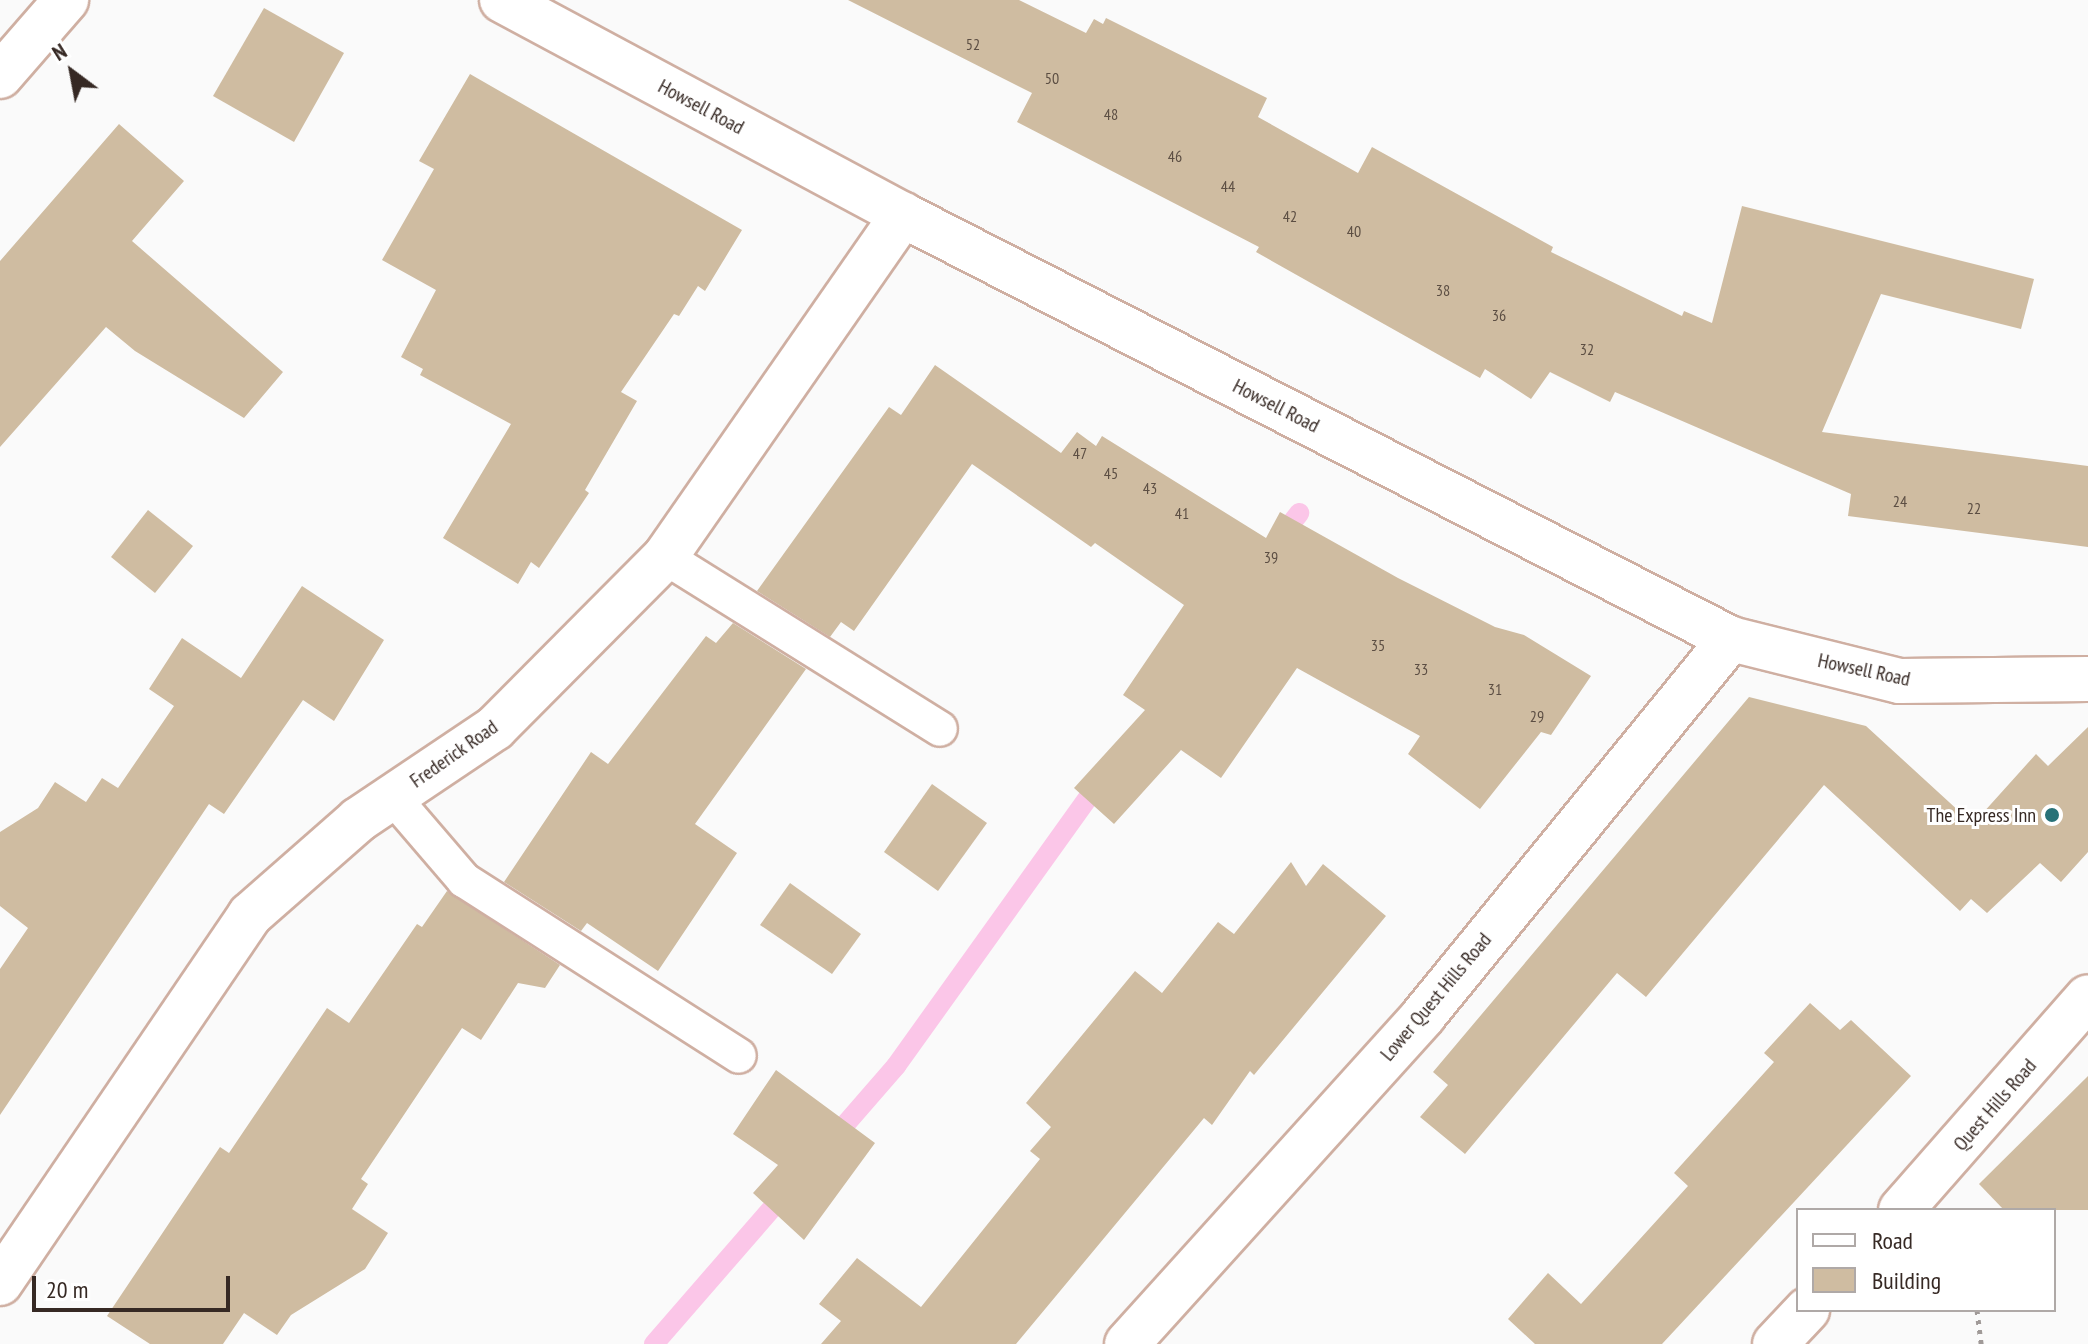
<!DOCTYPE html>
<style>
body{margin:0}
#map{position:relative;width:2088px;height:1344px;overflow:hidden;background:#fafafa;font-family:"PT Sans Narrow",sans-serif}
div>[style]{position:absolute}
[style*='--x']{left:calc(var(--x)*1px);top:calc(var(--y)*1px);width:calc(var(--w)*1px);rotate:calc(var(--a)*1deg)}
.stream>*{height:20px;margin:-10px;padding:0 10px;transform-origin:10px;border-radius:10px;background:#fbc6e8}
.building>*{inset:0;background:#cfbca1}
.path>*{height:5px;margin-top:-2.5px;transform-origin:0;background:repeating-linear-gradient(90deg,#a09a98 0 4px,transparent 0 10px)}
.roads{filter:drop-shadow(2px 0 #cfafa2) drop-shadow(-2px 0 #cfafa2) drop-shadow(0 2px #cfafa2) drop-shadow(0 -2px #cfafa2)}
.lane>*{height:34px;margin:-17px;padding:0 17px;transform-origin:17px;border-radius:17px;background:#fff}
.street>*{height:44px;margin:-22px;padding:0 22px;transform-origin:22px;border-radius:22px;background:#fff}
.secondary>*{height:44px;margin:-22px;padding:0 22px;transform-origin:22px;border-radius:22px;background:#fff}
.dots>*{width:22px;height:22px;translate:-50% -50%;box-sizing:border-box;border:4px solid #fff;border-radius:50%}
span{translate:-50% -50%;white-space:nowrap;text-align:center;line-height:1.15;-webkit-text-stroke:6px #fff;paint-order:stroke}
.number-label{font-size:16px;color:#5c4e43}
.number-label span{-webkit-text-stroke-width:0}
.street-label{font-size:20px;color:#362924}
.poi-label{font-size:20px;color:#362924}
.right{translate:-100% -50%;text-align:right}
.legend{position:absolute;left:1796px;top:1208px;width:260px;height:104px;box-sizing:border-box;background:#fff;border:2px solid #afa9a7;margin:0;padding:10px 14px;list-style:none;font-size:24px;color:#362924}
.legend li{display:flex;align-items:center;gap:16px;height:40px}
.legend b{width:40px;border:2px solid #afa9a7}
.north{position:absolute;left:32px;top:32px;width:80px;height:80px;-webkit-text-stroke:6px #fff;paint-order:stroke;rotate:328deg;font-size:22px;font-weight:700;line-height:32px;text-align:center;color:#362924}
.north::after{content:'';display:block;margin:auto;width:28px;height:36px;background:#362924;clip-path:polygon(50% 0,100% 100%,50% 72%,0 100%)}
.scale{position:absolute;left:32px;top:1276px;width:198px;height:36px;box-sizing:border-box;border:4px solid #362924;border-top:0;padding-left:10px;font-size:24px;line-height:28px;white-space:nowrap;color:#362924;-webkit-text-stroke:6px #fff;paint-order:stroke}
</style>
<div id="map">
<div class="stream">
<div style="--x:1279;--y:539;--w:33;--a:-52"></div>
<div style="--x:830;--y:1142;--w:101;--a:-49"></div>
<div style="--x:896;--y:1066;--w:355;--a:-54.4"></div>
<div style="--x:654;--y:1344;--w:204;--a:-49"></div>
</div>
<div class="building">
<div style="clip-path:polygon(848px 0,1019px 0,1086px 33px,1094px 19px,1103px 24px,1106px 18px,1267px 98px,1258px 117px,1358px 173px,1372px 147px,1553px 247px,1551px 252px,1682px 316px,1684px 311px,1712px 323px,1742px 206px,2034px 279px,2021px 329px,1881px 294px,1822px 432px,2088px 466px,2088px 547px,1848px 516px,1851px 494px,1615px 392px,1610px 402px,1550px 372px,1531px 399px,1485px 369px,1480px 378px,1256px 252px,1259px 247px,1017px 122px,1032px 93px)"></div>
<div style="clip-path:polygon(264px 8px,344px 53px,294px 142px,213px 96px)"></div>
<div style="clip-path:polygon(470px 74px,742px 230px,705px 291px,698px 286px,679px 316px,674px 314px,621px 392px,637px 401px,585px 490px,589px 493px,539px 568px,531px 562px,518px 584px,443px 538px,511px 424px,420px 375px,423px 369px,401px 357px,436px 290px,382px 260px,434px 169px,419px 161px)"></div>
<div style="clip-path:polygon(119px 124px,184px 181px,132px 241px,283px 372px,244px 418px,135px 351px,106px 327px,0 447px,0 261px)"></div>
<div style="clip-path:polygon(935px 365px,1061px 453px,1077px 432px,1096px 446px,1102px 436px,1266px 538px,1280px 512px,1398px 578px,1495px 627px,1524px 635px,1591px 676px,1551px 735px,1541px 732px,1480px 809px,1408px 754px,1420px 736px,1297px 668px,1221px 778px,1181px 750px,1114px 824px,1074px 788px,1145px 710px,1123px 695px,1184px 605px,1095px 543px,1091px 547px,972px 464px,854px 631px,841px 622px,830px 637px,757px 591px,889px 407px,901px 415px)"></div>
<div style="clip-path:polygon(148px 510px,193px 546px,155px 593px,111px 557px)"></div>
<div style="clip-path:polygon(302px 586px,384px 640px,334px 721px,303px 700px,224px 814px,209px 804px,0 1115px,0 969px,28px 928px,0 906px,0 832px,38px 808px,55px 782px,86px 802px,102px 778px,118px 788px,174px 706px,149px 689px,182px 638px,241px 678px)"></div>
<div style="clip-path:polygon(733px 623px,806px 669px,695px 824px,737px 853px,658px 971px,587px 923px,581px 931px,504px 882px,591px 752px,608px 764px,706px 636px,716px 643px)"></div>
<div style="clip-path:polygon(1749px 697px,1866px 726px,1973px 824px,2036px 754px,2048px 766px,2088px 727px,2088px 852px,2061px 882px,2040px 863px,1987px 913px,1971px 899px,1960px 911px,1824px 785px,1646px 997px,1617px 973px,1465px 1154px,1420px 1117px,1448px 1085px,1433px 1072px)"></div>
<div style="clip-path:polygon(932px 784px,987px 823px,938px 891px,884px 852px)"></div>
<div style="clip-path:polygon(1291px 862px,1306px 886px,1323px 864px,1386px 916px,1254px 1075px,1250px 1071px,1212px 1125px,1204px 1118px,1016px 1344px,821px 1344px,841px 1321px,819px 1304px,857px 1258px,921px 1307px,1040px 1159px,1030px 1151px,1051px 1127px,1026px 1103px,1135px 971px,1162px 993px,1218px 922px,1234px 934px)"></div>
<div style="clip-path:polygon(790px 883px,861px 934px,832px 974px,760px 925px)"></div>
<div style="clip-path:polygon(447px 891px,560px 965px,545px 988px,518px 983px,481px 1040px,462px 1028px,361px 1179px,368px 1184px,352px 1209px,388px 1233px,365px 1269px,291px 1315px,277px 1335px,244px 1313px,223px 1344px,150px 1344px,107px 1316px,220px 1147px,229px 1153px,327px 1008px,349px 1023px,417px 924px,422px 927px)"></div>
<div style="clip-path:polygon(1810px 1003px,1840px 1030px,1851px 1020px,1911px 1076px,1662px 1344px,1535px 1344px,1508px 1319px,1548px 1273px,1581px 1304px,1688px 1186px,1674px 1173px,1774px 1062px,1764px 1053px)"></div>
<div style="clip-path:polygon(776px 1070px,875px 1143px,804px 1240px,753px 1193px,778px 1165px,733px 1134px)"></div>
<div style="clip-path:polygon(2088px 1076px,2088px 1210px,2004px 1210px,1979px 1184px)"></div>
</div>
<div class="path">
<div style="--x:1977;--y:1310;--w:34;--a:83"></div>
</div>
<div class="roads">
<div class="lane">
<div style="--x:665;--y:557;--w:324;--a:32"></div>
<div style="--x:392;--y:796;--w:111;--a:49.4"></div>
<div style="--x:464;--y:880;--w:326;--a:32.6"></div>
</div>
<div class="street">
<div style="--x:1901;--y:1210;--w:283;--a:-48.7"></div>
<div style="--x:0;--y:1283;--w:445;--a:-55.8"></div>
<div style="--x:250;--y:915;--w:144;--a:-41.3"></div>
<div style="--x:358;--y:820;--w:165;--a:-33.9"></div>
<div style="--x:495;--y:728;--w:241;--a:-45.2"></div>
<div style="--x:665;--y:557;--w:417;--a:-55.2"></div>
<div style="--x:1127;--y:1344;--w:442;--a:-47.9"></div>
<div style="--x:1423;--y:1016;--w:487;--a:-50.8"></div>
<div style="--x:1775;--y:1344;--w:47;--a:-46.7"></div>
</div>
<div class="secondary">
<div style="--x:502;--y:0;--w:455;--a:28.2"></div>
<div style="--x:903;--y:215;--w:930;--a:27.12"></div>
<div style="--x:1731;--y:639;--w:174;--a:14"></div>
<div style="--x:1900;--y:681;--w:188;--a:-0.6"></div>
<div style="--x:0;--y:76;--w:101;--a:-49"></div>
</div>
</div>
<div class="dots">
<div style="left:2052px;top:815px;background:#287278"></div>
</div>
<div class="number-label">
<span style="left:973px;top:44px">52</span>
<span style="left:1052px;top:78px">50</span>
<span style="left:1111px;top:114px">48</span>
<span style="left:1175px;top:156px">46</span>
<span style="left:1228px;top:186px">44</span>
<span style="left:1290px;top:216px">42</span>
<span style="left:1354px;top:231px">40</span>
<span style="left:1443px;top:290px">38</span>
<span style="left:1499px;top:315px">36</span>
<span style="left:1587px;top:349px">32</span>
<span style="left:1080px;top:453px">47</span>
<span style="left:1111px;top:473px">45</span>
<span style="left:1150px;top:488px">43</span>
<span style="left:1900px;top:501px">24</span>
<span style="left:1974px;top:508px">22</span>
<span style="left:1182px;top:513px">41</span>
<span style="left:1271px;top:557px">39</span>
<span style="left:1378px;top:645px">35</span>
<span style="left:1421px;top:669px">33</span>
<span style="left:1495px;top:689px">31</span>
<span style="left:1537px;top:716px">29</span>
</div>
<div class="street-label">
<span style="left:701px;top:107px;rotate:28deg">Howsell Road</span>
<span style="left:1276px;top:406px;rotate:27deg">Howsell Road</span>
<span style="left:1864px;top:670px;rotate:12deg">Howsell Road</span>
<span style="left:454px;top:754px;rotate:-35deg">Frederick Road</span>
<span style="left:1436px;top:997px;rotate:-50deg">Lower Quest Hills Road</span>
<span style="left:1995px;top:1105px;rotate:-49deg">Quest Hills Road</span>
</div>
<div class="poi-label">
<span class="right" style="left:2036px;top:815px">The Express Inn</span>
</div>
<ul class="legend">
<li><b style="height:10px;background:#fff"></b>Road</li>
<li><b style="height:22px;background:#cfbca1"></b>Building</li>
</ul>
<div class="north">N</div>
<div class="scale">20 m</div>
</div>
